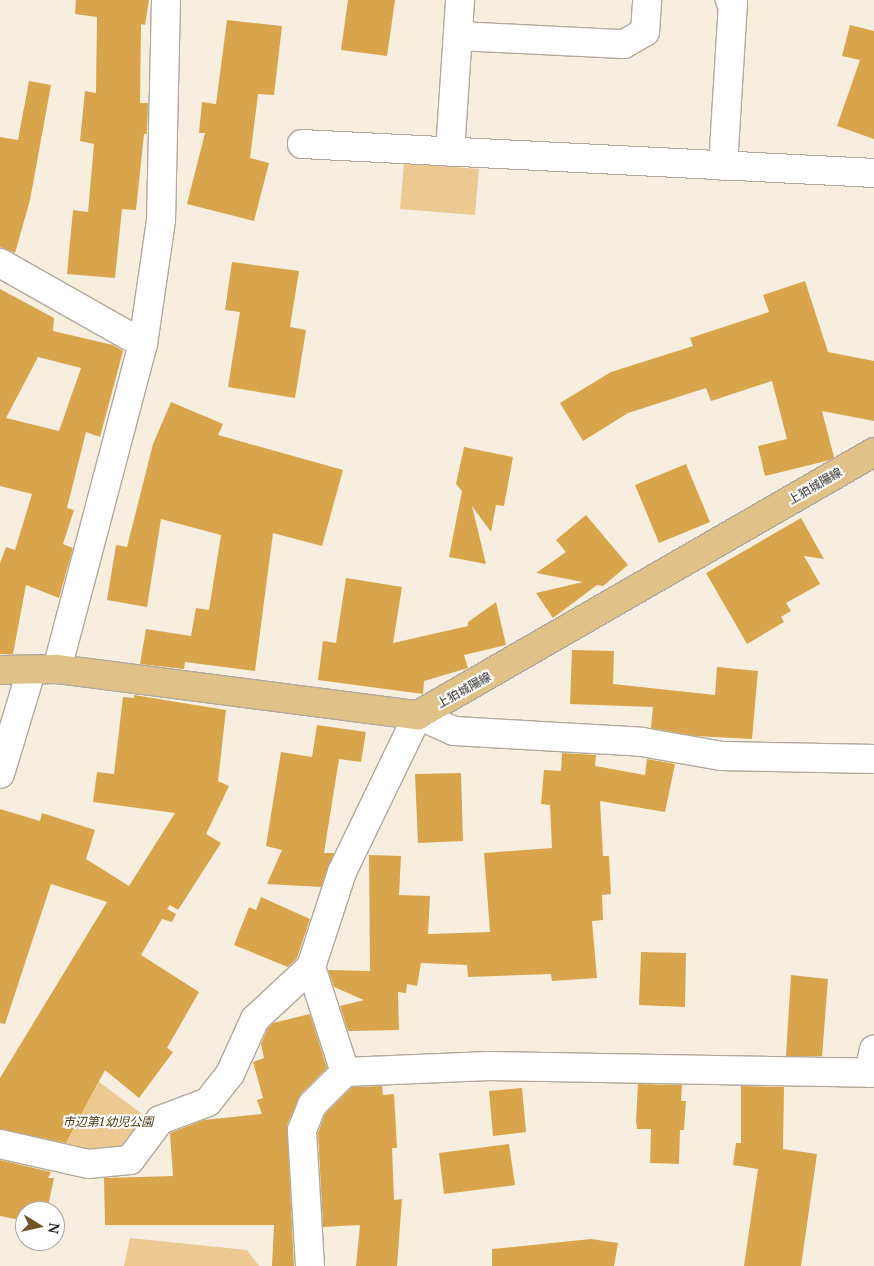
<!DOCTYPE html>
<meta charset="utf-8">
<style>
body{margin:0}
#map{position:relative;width:874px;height:1266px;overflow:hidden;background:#f7eee0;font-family:"Noto Serif","Noto Sans JP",serif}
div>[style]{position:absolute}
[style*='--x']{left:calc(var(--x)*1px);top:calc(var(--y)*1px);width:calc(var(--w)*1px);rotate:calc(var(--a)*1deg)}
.green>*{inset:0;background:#ecc990}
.building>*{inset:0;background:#d8a54d}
.roads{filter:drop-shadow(1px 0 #b2a99c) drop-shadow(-1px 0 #b2a99c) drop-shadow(0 1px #b2a99c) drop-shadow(0 -1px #b2a99c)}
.minor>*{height:28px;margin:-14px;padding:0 14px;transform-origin:14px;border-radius:14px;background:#fff}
.primary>*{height:28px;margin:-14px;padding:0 14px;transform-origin:14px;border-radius:14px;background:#e0c187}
span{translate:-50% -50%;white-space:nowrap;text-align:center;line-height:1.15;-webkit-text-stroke:4px #fff;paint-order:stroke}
.street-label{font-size:12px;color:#292621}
.park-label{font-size:12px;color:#4b3611;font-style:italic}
.north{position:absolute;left:15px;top:1201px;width:50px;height:50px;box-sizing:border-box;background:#fff;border:1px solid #a9a8a6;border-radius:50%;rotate:99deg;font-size:14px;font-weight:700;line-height:20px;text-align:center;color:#292621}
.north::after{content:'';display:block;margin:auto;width:18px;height:22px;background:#6f5527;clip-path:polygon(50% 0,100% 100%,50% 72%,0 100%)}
</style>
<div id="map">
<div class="green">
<div style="clip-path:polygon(404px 163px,479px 169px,475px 215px,400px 209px)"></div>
<div style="clip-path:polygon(99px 1082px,145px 1116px,124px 1148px,88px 1155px,64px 1147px)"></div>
<div style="clip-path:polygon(130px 1238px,247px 1250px,259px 1266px,124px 1266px)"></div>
</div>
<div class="building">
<div style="clip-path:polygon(76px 0,149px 0,145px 25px,141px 24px,140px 103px,148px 103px,147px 134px,144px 134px,136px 210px,122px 209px,115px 278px,67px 274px,73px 210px,88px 212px,94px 144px,80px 141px,85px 91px,96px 93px,97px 17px,75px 14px)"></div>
<div style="clip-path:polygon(348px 0,395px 0,387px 56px,341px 50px)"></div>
<div style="clip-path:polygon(227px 20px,282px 26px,274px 95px,258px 94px,250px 158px,269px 163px,254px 221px,187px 204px,205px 133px,199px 133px,202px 102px,216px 104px)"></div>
<div style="clip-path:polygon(850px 25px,874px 31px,874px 139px,837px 126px,860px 60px,842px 56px)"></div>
<div style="clip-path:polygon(29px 81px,51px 85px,30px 200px,15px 253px,0 247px,0 137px,18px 140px)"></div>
<div style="clip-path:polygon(232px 262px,299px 271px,290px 327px,306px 330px,295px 398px,228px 387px,240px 312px,225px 310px)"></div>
<div style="clip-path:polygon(805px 281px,828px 352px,874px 361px,874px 421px,822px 411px,834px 457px,830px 460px,765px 476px,758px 446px,787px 439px,772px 381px,711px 401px,706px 388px,628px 413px,583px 441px,560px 403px,611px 372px,693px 346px,690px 338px,769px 312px,763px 295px)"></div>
<div style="clip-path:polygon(evenodd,0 289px,54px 318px,53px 331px,113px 345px,123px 351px,100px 437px,86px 432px,67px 508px,74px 510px,63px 544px,73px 548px,59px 598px,26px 585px,13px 654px,0 654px,0 563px,6px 547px,15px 550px,32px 494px,0 486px,0 289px,38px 357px,81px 368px,59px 431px,6px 418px,38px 357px)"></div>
<div style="clip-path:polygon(171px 402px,223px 424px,218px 435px,343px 470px,322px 546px,273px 533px,255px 671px,185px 662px,184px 669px,140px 664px,146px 629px,191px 636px,196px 608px,209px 610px,221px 535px,161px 519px,147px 607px,107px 600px,116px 545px,127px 547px,153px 444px)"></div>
<div style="clip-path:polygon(464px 447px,513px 457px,504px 506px,496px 505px,491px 532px,472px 506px,486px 564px,449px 557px,462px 491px,456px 484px)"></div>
<div style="clip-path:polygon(686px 464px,710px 522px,659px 543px,635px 485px)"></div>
<div style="clip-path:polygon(586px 515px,628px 565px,603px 586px,597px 585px,553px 618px,536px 593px,583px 582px,536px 573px,566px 552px,556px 540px)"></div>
<div style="clip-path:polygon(801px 518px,824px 559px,804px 556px,820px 584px,786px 603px,791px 611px,781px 617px,784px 622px,747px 644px,706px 573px)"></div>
<div style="clip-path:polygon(346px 578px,402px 587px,393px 643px,468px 626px,468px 622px,496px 602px,506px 645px,464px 655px,468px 668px,424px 681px,423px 694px,318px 680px,323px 641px,336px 643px)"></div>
<div style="clip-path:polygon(572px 650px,614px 651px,613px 684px,715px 695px,717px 667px,758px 671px,752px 739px,695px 736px,651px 728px,653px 707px,570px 704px)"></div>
<div style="clip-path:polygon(134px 695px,226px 710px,218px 781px,229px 786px,206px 834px,221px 843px,178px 910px,170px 905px,167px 909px,176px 914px,172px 922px,162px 919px,141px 955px,199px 992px,167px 1048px,173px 1052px,139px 1098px,105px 1070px,66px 1143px,0 1129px,0 1078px,107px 902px,51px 884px,5px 1024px,0 1023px,0 809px,40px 821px,42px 813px,95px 830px,86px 859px,129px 886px,175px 813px,93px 802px,97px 772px,114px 774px,123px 697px,134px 698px)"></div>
<div style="clip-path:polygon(317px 725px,366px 732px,361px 762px,339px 759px,324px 853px,334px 853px,321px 887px,267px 884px,282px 850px,266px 846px,281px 752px,312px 757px)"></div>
<div style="clip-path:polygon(562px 753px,596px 755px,595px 766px,645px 775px,647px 759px,675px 764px,665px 812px,600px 801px,603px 856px,609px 856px,611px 894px,602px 895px,603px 920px,592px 921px,597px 978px,552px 981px,551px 974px,468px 977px,467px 965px,421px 963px,417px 986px,407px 984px,406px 993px,398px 992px,399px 1030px,348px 1031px,340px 1006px,364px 1000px,334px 987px,328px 970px,370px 971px,369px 855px,401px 856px,399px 895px,430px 896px,428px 934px,490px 932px,484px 853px,552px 848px,550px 805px,541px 804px,544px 770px,561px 771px)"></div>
<div style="clip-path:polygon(461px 773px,463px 841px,418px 843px,415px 774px)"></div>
<div style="clip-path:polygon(261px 897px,310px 919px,297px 958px,288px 967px,234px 945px,249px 907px,256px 910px)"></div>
<div style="clip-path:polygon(641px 952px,686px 953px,685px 1007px,639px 1005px)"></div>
<div style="clip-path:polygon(791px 975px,828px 979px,822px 1056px,786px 1056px)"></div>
<div style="clip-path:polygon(310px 1014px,327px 1068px,301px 1094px,287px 1125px,294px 1266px,272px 1266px,274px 1225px,105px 1225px,104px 1178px,173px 1176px,170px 1133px,204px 1120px,262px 1114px,257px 1100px,263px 1098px,253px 1062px,264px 1058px,261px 1044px,268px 1028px,273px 1023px)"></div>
<div style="clip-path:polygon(638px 1084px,682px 1085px,681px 1101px,686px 1101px,684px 1130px,680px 1130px,679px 1164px,650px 1163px,651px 1129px,637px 1129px,636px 1121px)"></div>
<div style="clip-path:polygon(382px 1086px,383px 1095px,394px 1094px,397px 1148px,392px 1148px,394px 1200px,402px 1199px,397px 1266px,356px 1266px,360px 1225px,323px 1227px,318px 1133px,325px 1114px,352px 1087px)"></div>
<div style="clip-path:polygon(741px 1086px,784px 1087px,783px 1149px,817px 1154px,801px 1266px,744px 1266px,758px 1169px,733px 1165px,736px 1143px,741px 1143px)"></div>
<div style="clip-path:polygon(522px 1088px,526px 1132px,493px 1136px,489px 1091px)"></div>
<div style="clip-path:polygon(509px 1144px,515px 1185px,444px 1194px,439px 1153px)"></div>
<div style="clip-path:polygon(0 1160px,51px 1172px,48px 1178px,54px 1178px,47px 1211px,25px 1211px,25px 1221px,0 1216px)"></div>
<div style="clip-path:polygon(591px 1239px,618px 1243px,614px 1266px,492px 1266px,492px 1249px)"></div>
</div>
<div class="roads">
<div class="minor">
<div style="--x:458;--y:36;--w:166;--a:2.8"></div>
<div style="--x:624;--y:44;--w:24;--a:-30"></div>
<div style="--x:645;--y:32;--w:32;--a:-86"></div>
<div style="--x:302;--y:144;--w:573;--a:2.9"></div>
<div style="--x:450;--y:152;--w:152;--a:-86.2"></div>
<div style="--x:723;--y:166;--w:164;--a:-86.5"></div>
<div style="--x:733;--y:2;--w:4;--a:-146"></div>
<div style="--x:0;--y:263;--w:164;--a:29.5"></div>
<div style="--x:57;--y:669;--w:336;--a:-75.2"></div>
<div style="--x:143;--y:344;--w:125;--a:-81.7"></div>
<div style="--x:161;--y:220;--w:220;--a:-88.7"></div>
<div style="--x:0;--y:774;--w:108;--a:-73.2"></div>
<div style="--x:311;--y:967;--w:110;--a:72.1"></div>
<div style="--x:345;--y:1072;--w:144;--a:-2.4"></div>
<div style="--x:489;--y:1066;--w:385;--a:1"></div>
<div style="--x:869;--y:1073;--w:24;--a:-78"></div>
<div style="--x:0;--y:1144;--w:90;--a:12.8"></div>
<div style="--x:88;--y:1164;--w:42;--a:-5.4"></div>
<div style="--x:130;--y:1160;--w:50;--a:-53.1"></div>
<div style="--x:160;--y:1120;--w:51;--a:-20.6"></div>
<div style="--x:208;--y:1102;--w:36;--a:-52"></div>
<div style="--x:230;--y:1074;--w:60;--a:-65.6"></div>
<div style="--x:255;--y:1019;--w:76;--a:-42.9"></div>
<div style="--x:311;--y:967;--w:100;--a:-71.9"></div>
<div style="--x:342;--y:872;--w:174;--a:-64.2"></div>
<div style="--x:418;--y:715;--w:39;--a:24"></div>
<div style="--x:454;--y:731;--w:188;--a:3.3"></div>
<div style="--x:642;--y:742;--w:80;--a:10"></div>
<div style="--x:721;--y:756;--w:153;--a:1.1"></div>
<div style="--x:310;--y:1266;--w:136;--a:-93.4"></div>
<div style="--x:302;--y:1130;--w:27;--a:-68"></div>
<div style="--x:312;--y:1105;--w:47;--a:-45"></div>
</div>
<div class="primary">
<div style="--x:0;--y:670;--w:57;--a:-1"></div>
<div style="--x:57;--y:669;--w:364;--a:7.3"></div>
<div style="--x:418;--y:715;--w:526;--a:-29.97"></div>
</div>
</div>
<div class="street-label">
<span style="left:815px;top:486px;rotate:-30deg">上狛城陽線</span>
<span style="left:464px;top:690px;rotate:-29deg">上狛城陽線</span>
</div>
<div class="park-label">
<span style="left:108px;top:1122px">市辺第1幼児公園</span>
</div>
<div class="north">N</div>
</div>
